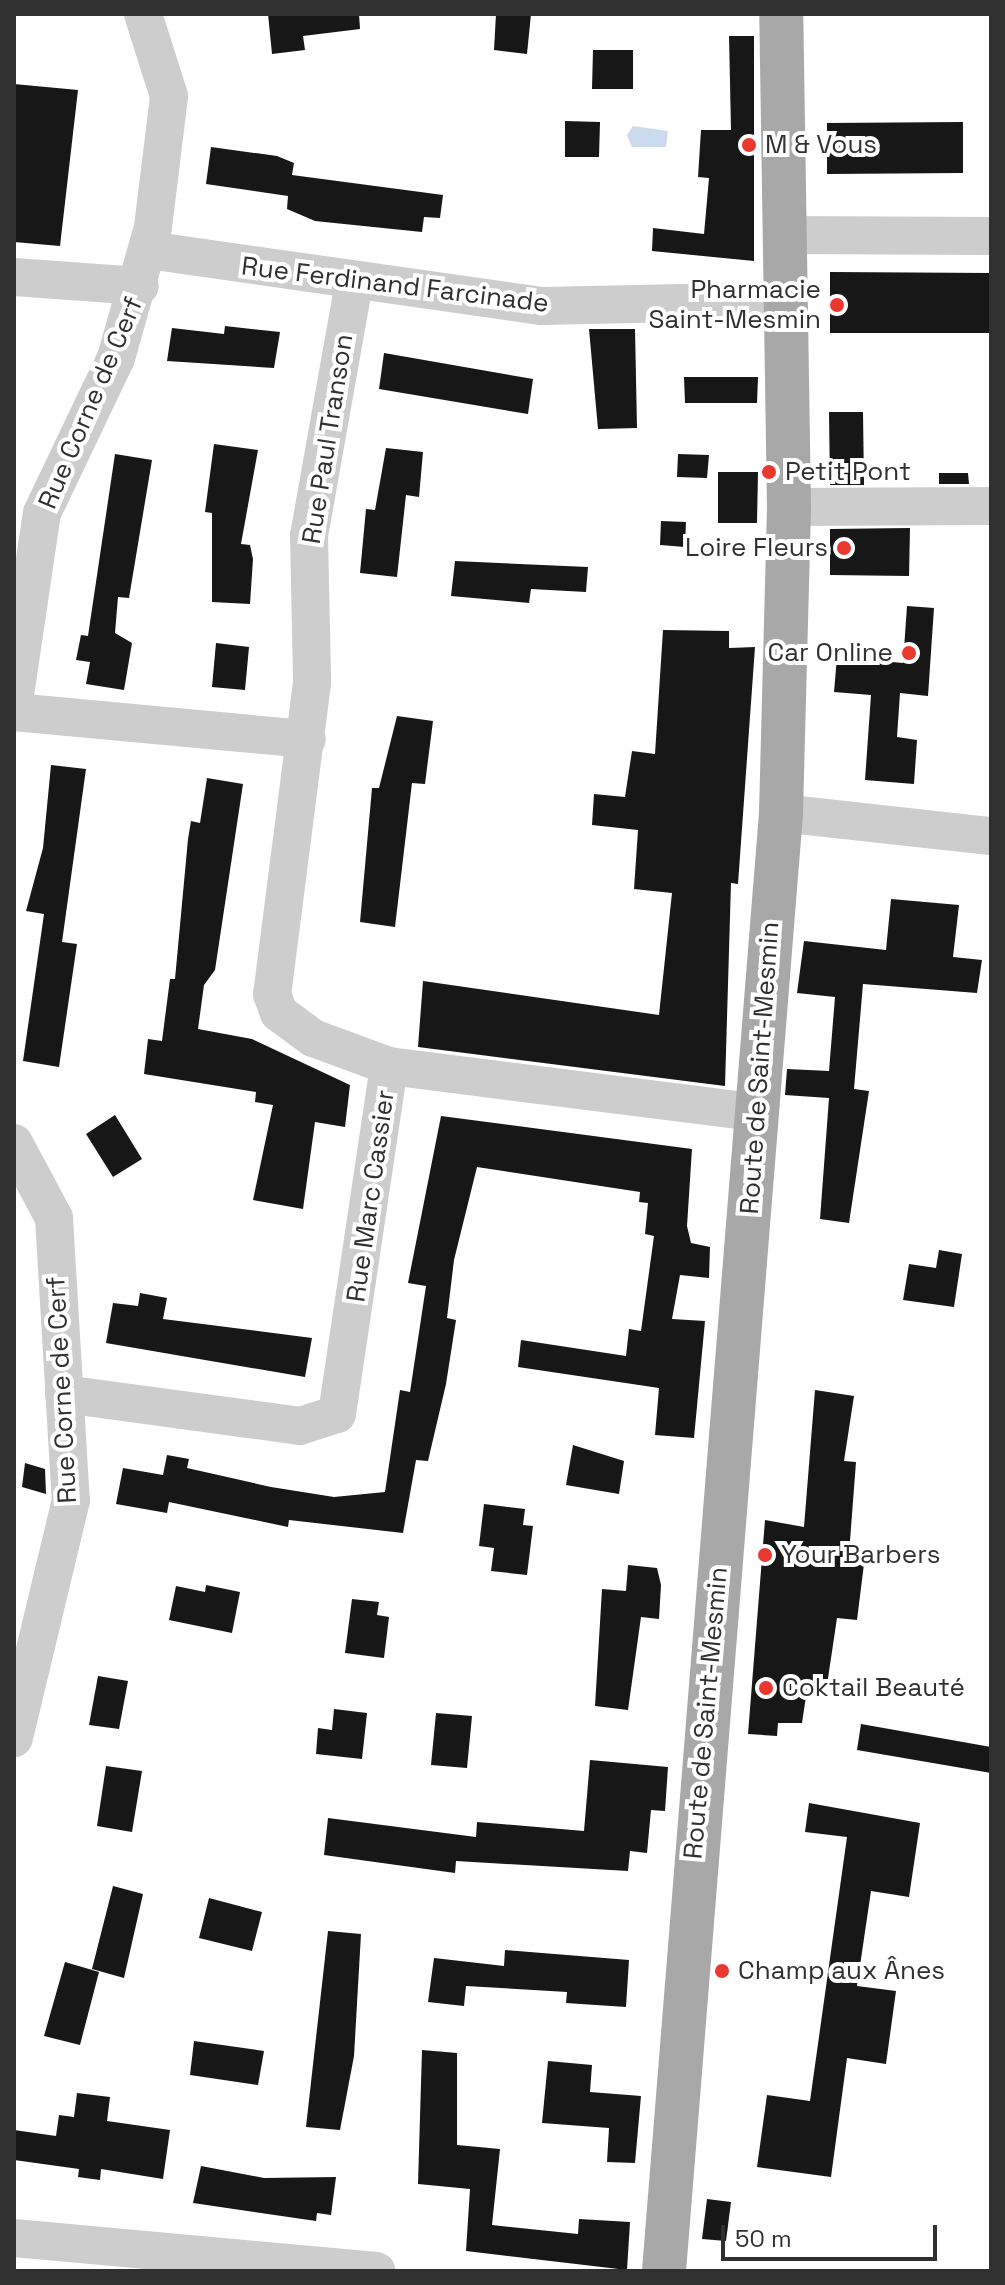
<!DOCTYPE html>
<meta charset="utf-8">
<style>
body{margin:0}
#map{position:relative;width:1005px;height:2285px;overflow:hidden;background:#fff;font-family:"Space Grotesk",sans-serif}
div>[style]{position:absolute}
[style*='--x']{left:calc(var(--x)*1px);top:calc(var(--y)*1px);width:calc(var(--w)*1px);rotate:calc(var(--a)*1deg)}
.water>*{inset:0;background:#cadbee}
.building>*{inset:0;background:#171717}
.minor>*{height:38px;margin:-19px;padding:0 19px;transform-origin:19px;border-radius:19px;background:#cdcdcd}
.major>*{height:44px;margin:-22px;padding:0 22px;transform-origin:22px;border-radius:22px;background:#a8a8a8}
.dots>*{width:22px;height:22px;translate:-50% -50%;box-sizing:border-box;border:4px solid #fff;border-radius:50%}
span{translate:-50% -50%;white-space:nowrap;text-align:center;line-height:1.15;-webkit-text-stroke:8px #fff;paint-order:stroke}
.poi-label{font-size:26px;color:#303030}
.left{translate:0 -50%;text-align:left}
.right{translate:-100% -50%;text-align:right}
.street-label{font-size:26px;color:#303030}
.frame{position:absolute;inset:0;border:16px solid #303030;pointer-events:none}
.scale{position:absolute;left:721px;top:2225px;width:216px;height:36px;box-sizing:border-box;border:4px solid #303030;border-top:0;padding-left:10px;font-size:24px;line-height:28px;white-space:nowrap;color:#303030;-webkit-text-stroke:6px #fff;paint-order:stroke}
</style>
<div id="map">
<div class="water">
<div style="clip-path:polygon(633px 126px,668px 131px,666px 147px,632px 147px,627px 135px)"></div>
</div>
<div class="building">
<div style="clip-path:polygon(268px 14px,359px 14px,360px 29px,303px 36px,305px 50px,272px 54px)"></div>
<div style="clip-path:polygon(496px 14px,531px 14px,527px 54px,494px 50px)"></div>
<div style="clip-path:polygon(729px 36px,754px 36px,754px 261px,652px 251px,653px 228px,704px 234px,709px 178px,698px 177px,701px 130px,731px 130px)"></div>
<div style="clip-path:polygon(593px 50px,633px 50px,633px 89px,592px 89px)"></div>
<div style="clip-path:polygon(14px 84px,78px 90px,60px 246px,14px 242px)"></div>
<div style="clip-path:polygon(565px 121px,600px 122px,599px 157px,565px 157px)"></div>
<div style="clip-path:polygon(963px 122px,963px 173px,827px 174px,827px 123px)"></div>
<div style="clip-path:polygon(211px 147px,277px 156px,294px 163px,292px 175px,443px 195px,440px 218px,424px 217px,422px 232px,315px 221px,287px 209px,288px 196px,206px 184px)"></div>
<div style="clip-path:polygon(830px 272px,991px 273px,991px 333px,830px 333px)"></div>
<div style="clip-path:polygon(225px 326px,280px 332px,274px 368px,167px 361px,172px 328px,224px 334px)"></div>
<div style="clip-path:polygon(589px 329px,635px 329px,637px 428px,598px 429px)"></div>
<div style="clip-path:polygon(384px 353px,533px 379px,528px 414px,379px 389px)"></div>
<div style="clip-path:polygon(684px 377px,758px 377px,757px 403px,685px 403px)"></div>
<div style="clip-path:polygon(829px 412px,863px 412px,864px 485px,830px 485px)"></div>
<div style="clip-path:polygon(214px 444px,258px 450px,241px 544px,250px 545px,253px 559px,250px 604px,212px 602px,212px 513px,205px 512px)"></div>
<div style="clip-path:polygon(386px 448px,423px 452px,419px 497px,406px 495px,397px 577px,360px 573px,366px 509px,375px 510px)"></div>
<div style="clip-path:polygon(115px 454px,152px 460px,129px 598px,118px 597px,115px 633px,132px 643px,124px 690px,86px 684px,90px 662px,76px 660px,81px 635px,88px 636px)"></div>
<div style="clip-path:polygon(678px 454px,709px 455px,707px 478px,677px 477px)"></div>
<div style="clip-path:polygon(718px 472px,758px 472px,757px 523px,718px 523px)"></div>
<div style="clip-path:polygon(939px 473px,968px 473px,969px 484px,939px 484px)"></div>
<div style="clip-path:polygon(661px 521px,686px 522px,685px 547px,660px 545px)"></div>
<div style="clip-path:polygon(910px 528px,909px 576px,830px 575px,830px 529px)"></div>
<div style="clip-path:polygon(455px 561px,588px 567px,586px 592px,531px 589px,529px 603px,451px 596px)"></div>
<div style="clip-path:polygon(907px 606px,934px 608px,928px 696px,900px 693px,897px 737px,917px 740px,914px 784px,865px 780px,871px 695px,834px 692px,837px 657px,903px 663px)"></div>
<div style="clip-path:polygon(663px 630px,729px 631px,729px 648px,755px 647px,738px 884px,731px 883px,725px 1086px,418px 1047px,423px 981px,659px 1015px,672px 893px,634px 889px,638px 830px,592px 825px,594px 794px,625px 797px,632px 751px,655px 754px)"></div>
<div style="clip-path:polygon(216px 643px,249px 647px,245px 690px,212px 687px)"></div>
<div style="clip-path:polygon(397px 716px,433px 721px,425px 784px,412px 783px,395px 927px,360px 922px,372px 788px,379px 788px)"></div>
<div style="clip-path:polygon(51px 765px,86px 769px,62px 942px,77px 944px,59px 1067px,23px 1061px,44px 914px,26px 911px,43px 848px)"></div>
<div style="clip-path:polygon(207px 778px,243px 784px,215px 970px,204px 985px,198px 1029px,252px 1039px,350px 1085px,345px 1127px,315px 1122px,303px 1209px,253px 1200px,273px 1105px,255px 1102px,256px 1092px,144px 1074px,148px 1039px,162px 1041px,170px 979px,175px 979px,188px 839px,191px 821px,200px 823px)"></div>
<div style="clip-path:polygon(891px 899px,959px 905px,953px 957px,982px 960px,977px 993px,863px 984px,854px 1089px,869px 1091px,849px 1223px,820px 1219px,829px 1098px,785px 1095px,787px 1069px,829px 1071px,835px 997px,797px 993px,804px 941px,886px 950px)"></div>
<div style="clip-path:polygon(115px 1115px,142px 1159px,113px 1177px,86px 1134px)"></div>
<div style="clip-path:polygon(441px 1116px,692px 1149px,687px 1226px,691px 1243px,710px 1247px,709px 1278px,680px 1275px,672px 1319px,705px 1321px,694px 1438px,655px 1435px,659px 1388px,518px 1367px,521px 1340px,626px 1356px,629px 1329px,641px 1331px,654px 1236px,645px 1234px,648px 1203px,639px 1202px,640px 1192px,477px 1167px,454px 1260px,447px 1318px,456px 1320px,446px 1384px,428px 1461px,416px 1460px,403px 1533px,289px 1520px,288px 1527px,169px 1502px,167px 1513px,116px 1504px,123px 1468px,163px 1475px,167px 1455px,189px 1459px,187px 1468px,271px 1487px,334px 1497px,385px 1492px,400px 1390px,410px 1392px,426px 1286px,408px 1283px)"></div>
<div style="clip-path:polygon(939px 1250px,962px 1254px,954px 1307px,903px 1300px,909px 1264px,936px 1268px)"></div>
<div style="clip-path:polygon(140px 1293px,167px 1298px,163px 1319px,312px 1338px,305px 1377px,106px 1343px,113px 1303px,138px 1306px)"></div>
<div style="clip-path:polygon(815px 1390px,854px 1396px,844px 1461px,856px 1462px,849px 1554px,865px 1556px,857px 1620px,837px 1618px,827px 1685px,808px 1683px,802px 1723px,778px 1723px,777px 1736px,748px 1734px,765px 1520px,804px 1527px)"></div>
<div style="clip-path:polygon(573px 1445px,624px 1461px,619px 1494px,566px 1485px)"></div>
<div style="clip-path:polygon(25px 1463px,45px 1469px,46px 1494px,22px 1487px)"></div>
<div style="clip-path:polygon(484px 1504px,525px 1509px,523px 1525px,533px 1526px,527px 1575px,491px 1571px,494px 1548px,479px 1546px)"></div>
<div style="clip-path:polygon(628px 1565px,657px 1568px,661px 1585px,659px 1619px,641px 1617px,628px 1710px,595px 1706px,602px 1589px,626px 1591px)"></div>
<div style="clip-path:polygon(206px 1585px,240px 1592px,232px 1633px,169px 1620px,176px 1586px,205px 1592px)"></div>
<div style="clip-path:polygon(352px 1599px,379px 1602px,377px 1615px,389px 1617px,384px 1658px,345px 1653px)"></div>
<div style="clip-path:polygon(98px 1676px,128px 1681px,119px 1729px,89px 1725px)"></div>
<div style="clip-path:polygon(334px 1709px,367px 1713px,362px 1759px,316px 1754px,318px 1728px,332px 1730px)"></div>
<div style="clip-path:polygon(436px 1713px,472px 1716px,467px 1768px,431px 1765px)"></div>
<div style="clip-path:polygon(861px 1724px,991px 1747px,991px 1773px,857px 1750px)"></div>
<div style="clip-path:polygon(590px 1760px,668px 1767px,665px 1811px,651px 1810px,647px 1853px,630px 1851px,628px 1871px,456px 1861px,455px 1873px,324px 1855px,328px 1818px,476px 1837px,477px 1822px,584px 1831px)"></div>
<div style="clip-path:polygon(106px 1766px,142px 1771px,132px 1832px,97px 1826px)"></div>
<div style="clip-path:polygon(809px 1803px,920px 1823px,909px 1897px,871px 1891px,857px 1986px,896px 1991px,886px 2064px,847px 2058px,831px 2177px,757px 2167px,767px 2095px,810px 2101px,847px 1837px,805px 1832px)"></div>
<div style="clip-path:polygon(113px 1886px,143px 1894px,124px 1978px,92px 1969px)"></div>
<div style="clip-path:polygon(209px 1898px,262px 1912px,252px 1951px,199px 1938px)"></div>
<div style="clip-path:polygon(328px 1931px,361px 1934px,354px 2056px,340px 2130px,306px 2127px)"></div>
<div style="clip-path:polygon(505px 1950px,629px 1960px,626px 2007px,566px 2003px,567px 1992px,466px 1986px,464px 2006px,428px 2002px,434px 1958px,504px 1966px)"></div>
<div style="clip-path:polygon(65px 1962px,99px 1972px,80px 2045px,44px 2036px)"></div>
<div style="clip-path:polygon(194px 2041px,264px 2051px,258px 2085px,190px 2075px)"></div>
<div style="clip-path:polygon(422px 2050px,457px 2053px,457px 2145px,500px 2149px,492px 2225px,578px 2234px,579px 2219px,630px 2222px,627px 2270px,466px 2251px,470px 2189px,418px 2184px)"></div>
<div style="clip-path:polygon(548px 2061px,592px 2065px,590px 2092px,641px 2096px,635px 2163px,607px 2162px,609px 2128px,542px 2123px)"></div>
<div style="clip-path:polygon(77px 2093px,110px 2097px,107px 2121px,170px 2130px,163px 2179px,101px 2169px,100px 2180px,78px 2177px,79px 2169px,14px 2160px,14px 2130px,56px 2136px,59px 2115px,74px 2117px)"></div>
<div style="clip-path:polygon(201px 2166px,264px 2178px,336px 2177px,331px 2215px,317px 2213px,316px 2221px,193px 2203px)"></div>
<div style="clip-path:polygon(707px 2199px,731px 2202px,726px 2241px,702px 2239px)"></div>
</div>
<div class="minor">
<div style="--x:785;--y:235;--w:206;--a:0.3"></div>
<div style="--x:148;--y:250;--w:398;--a:8.1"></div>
<div style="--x:542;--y:306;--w:245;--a:-1.2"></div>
<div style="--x:14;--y:277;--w:126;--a:4.1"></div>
<div style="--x:354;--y:283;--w:256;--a:100.1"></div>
<div style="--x:309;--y:535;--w:148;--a:88.8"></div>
<div style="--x:312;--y:683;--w:314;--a:97.3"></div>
<div style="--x:272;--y:994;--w:20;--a:70"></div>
<div style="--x:279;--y:1013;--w:42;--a:36.3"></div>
<div style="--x:313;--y:1038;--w:81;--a:20.2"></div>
<div style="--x:389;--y:1066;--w:369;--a:7.2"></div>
<div style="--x:789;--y:507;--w:202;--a:-0.3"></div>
<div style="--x:14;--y:702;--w:191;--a:-81.6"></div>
<div style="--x:42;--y:513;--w:172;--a:-64.5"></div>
<div style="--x:116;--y:358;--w:136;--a:-74.2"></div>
<div style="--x:153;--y:227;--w:132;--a:-83"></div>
<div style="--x:169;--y:96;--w:86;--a:-107.6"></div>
<div style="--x:14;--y:712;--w:294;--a:5.3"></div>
<div style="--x:781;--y:813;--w:211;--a:6.3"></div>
<div style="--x:14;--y:1143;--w:85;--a:61.9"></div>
<div style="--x:54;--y:1218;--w:283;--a:86.6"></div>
<div style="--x:71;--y:1500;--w:245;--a:103.5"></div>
<div style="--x:64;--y:1394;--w:238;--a:7.7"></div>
<div style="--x:300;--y:1426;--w:39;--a:-18"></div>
<div style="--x:337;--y:1414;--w:352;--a:-81.5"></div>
<div style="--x:14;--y:2238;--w:364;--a:5.2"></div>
</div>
<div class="major">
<div style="--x:664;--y:2271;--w:1463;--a:-85.41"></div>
<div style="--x:781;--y:813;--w:306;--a:-88.5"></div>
<div style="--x:789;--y:507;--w:493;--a:-90.9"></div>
</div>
<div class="dots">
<div style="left:749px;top:145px;background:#eb382f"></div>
<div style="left:837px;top:305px;background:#eb382f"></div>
<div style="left:769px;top:472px;background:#eb382f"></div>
<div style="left:844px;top:548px;background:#eb382f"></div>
<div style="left:909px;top:653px;background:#eb382f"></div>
<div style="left:765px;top:1555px;background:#eb382f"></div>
<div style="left:766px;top:1688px;background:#eb382f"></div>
<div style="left:722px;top:1971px;background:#eb382f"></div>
</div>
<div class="poi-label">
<span class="left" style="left:765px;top:145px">M &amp; Vous</span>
<span class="right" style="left:821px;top:305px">Pharmacie<br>Saint-Mesmin</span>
<span class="left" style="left:785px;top:472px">Petit Pont</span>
<span class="right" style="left:828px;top:548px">Loire Fleurs</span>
<span class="right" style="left:893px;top:653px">Car Online</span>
<span class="left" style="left:781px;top:1555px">Your Barbers</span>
<span class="left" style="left:782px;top:1688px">Coktail Beauté</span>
<span class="left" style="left:738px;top:1971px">Champ aux Ânes</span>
</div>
<div class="street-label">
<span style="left:395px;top:285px;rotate:7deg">Rue Ferdinand Farcinade</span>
<span style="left:91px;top:403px;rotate:-67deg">Rue Corne de Cerf</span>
<span style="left:328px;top:439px;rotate:-81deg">Rue Paul Transon</span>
<span style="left:760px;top:1068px;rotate:-86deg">Route de Saint-Mesmin</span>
<span style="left:371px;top:1196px;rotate:-82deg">Rue Marc Cassier</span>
<span style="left:62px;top:1390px;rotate:-93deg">Rue Corne de Cerf</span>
<span style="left:706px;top:1713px;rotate:-85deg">Route de Saint-Mesmin</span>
</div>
<div class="frame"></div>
<div class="scale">50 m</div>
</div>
